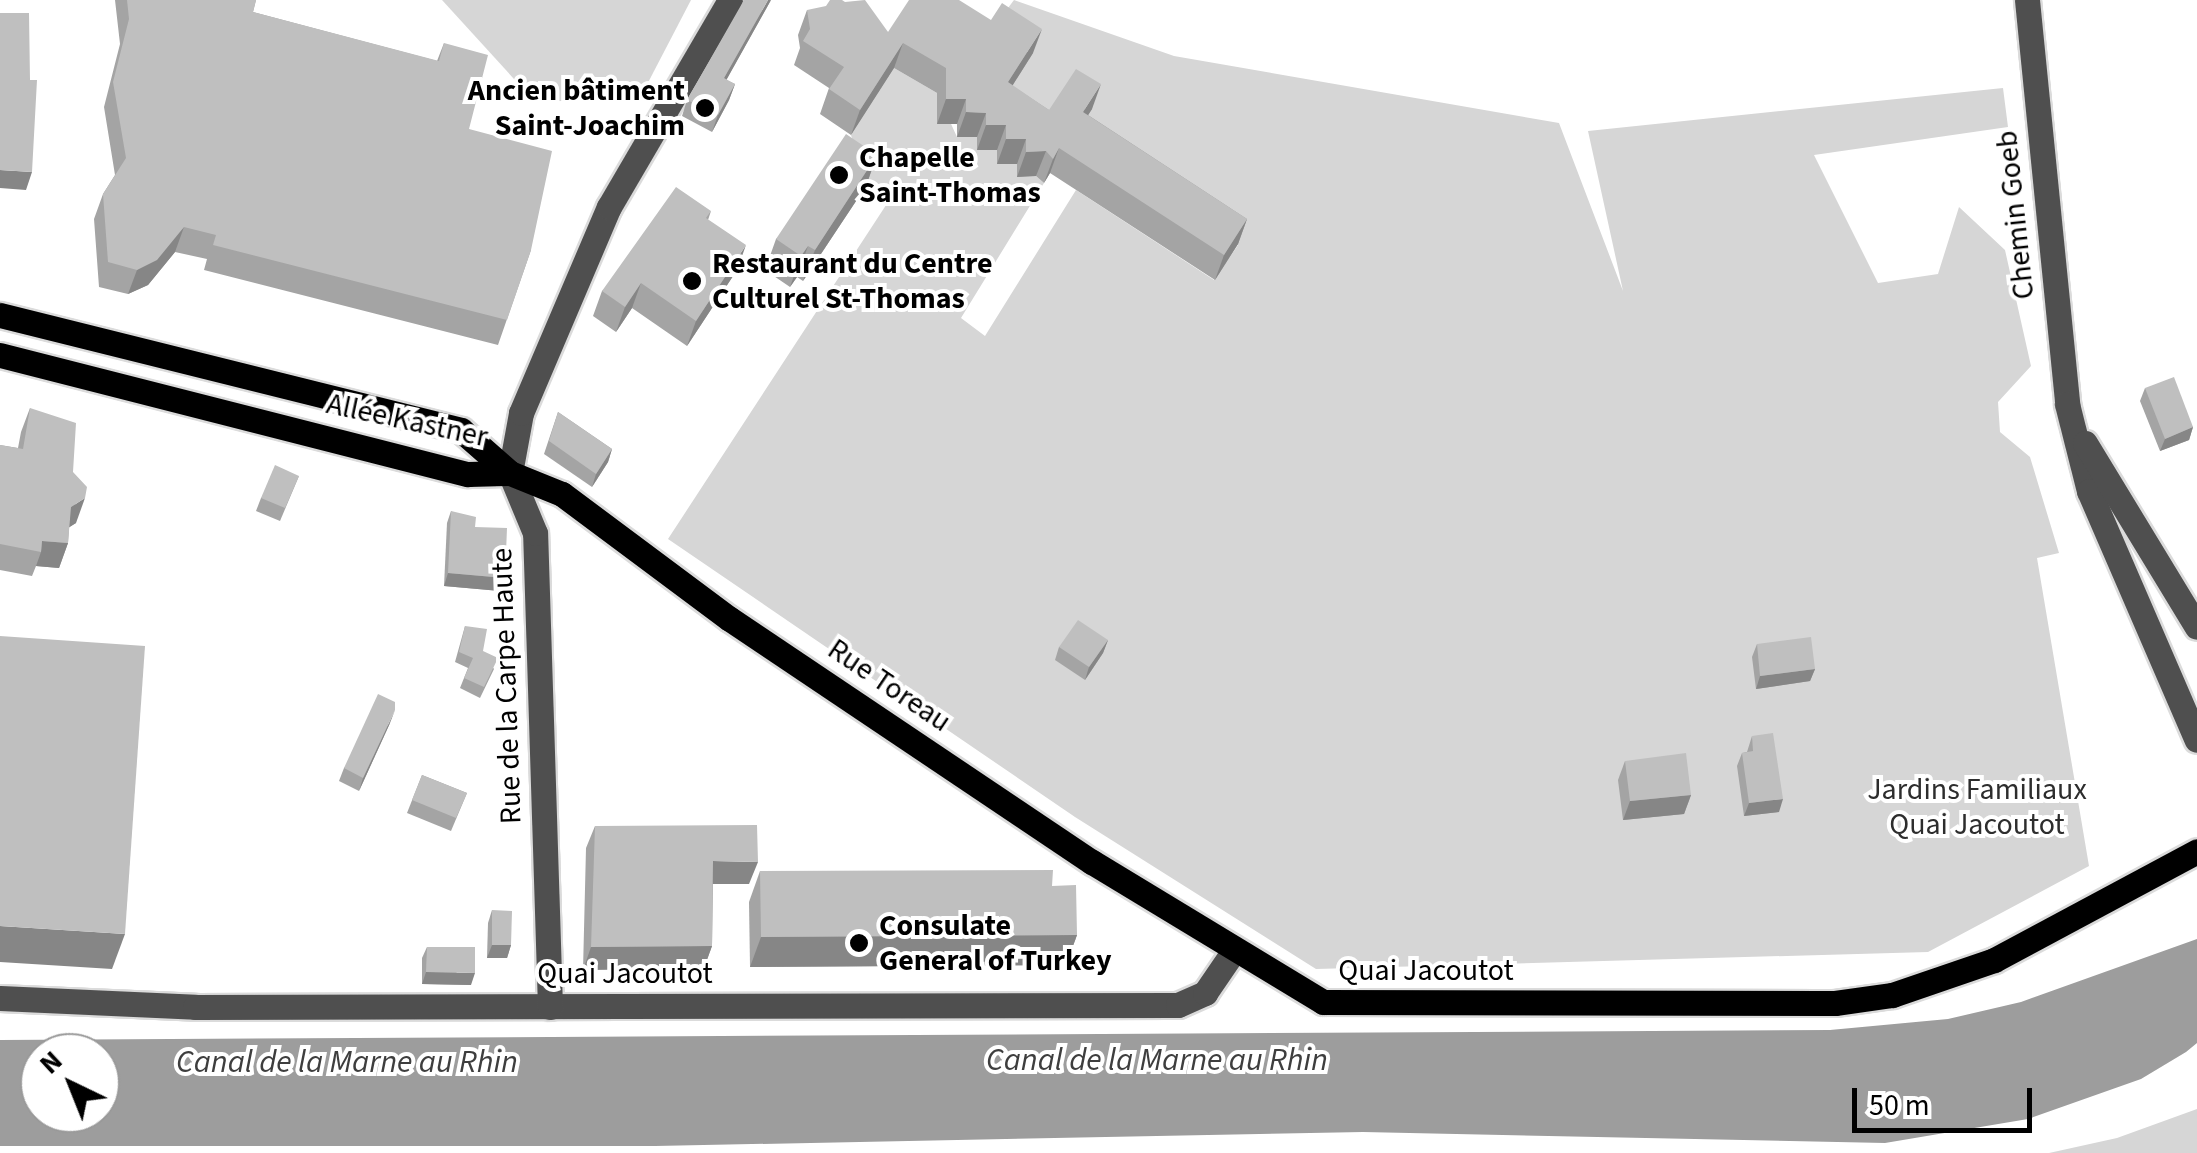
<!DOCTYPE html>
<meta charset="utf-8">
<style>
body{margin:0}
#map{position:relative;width:2197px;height:1153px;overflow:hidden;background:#fff;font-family:"Source Sans 3",sans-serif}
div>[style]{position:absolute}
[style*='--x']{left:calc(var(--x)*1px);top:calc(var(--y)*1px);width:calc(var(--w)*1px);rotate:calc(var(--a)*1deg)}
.green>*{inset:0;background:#d6d6d6}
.water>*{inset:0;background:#9d9d9d}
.roads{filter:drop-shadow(2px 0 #dbdbdb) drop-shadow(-2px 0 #dbdbdb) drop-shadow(0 2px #dbdbdb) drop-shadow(0 -2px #dbdbdb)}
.minor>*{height:25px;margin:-12.5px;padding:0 12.5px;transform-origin:12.5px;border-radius:12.5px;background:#4f4f4f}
.major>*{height:25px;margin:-12.5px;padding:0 12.5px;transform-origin:12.5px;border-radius:12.5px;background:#000}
.wall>*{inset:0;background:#a4a4a4}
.shaded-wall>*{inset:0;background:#868686}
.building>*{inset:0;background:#bfbfbf}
.dots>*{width:28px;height:28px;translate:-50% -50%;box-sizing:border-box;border:5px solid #fff;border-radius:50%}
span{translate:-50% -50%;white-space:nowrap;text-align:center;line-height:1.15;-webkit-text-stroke:8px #fff;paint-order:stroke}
.poi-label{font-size:30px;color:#000;font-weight:700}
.right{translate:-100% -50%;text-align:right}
.left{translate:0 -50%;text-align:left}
.street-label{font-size:30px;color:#000}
.park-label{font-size:30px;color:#2d2d2d}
.water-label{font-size:32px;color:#3e3e3e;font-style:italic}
.north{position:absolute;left:20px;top:1033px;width:100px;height:100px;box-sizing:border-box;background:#fff;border:2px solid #999;border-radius:50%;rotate:317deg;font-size:28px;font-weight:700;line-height:40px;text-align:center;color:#000}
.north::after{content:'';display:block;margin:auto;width:35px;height:45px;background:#000;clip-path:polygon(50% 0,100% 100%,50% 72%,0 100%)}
.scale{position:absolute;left:1852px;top:1088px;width:180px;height:45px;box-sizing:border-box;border:5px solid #000;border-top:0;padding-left:12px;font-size:30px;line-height:35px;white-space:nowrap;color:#000;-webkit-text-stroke:8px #fff;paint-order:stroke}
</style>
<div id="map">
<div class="green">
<div style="clip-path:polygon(442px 0,691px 0,640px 98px,535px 102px)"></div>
<div style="clip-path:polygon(1014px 0,1174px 56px,1559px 123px,1623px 291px,1588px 131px,2003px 88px,2008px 127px,1814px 155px,1878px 283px,1938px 274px,1959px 207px,2005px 250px,2031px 366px,1998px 402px,2000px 432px,2030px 457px,2059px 553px,2037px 558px,2089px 866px,1928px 952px,1316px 969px,1075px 817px,668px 539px,890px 199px,866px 184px,851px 135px,894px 68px,937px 93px,957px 137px,977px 137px,977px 150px,997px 150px,997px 163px,1017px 164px,1018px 177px,1036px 176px,1044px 183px,961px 318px,985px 336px,1076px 190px,1214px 280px,1238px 245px,987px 100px,993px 28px)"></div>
<div style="clip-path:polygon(2197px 1109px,2197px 1153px,2049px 1153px,2117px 1138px)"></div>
</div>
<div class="water">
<div style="clip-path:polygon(evenodd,2197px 939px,2197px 1043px,2186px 1052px,2141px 1079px,2028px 1119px,1885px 1143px,1363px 1132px,655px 1146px,0 1146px,0 1040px,1830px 1030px,1948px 1019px,2021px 1002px,2197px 939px,40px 1053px,100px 1053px,100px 1113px,40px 1113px,40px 1053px)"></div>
</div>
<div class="roads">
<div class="minor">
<div style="--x:2027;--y:0;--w:406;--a:84.3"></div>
<div style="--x:2067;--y:404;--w:90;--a:75.8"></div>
<div style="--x:2089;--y:491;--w:271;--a:66.6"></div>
<div style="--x:2085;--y:443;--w:215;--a:58.7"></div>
<div style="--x:0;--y:998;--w:195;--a:2.6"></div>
<div style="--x:195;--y:1007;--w:983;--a:-0.12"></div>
<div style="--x:1178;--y:1005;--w:30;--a:-24"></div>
<div style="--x:1205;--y:993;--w:50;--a:-55.7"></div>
<div style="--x:550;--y:1007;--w:474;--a:-91.8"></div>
<div style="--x:535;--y:533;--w:65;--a:-112.6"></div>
<div style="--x:510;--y:473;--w:61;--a:-79.6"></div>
<div style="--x:521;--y:413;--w:224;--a:-66.9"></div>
<div style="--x:609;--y:207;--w:240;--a:-59.7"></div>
</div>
<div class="major">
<div style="--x:0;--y:315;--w:475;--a:14"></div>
<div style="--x:461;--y:430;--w:65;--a:41.3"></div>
<div style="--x:0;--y:355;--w:483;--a:14.3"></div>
<div style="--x:468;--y:474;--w:42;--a:-1.4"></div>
<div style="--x:510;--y:473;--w:56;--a:22"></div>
<div style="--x:562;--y:494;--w:209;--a:36.7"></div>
<div style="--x:730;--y:619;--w:436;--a:33.9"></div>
<div style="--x:1092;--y:862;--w:270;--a:31.2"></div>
<div style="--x:1323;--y:1002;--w:512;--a:0.11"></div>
<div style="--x:1835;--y:1003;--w:58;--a:-8"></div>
<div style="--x:1892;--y:995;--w:108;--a:-18.9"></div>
<div style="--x:1994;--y:960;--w:230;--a:-28.2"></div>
</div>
</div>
<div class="wall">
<div style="clip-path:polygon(115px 0,256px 0,253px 12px,437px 61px,444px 43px,469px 129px,531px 250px,498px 345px,204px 270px,207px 259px,175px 252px,148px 285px,128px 294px,99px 287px,94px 219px,103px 194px,115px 175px,104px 107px,120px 44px)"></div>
<div style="clip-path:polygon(771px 0,726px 80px,735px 84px,729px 100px,712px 132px,682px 116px,687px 100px)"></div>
<div style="clip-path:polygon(807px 10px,888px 32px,1033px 53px,1012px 86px,1049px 110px,1092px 109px,1088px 115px,1247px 219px,1238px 244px,1215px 280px,1050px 173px,1044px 183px,1036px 176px,1017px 177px,1017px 164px,997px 164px,997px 150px,977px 150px,977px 137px,957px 137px,957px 124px,937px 124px,937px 93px,894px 68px,851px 135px,820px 114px,829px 88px,794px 65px,800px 48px,798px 35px)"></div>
<div style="clip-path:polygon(877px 155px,866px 186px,803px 281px,797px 277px,790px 287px,765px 270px,776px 239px)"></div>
<div style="clip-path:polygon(711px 211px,708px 220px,737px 270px,687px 346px,632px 308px,616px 332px,593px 316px,602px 291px)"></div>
<div style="clip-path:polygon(2145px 388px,2193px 427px,2189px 440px,2160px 451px,2140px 401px)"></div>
<div style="clip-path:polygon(30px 408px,73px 472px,76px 523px,69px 527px,68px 543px,59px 568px,36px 566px,32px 576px,0 570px,0 445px,18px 448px,21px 432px)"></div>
<div style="clip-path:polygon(558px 412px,612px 449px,608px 462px,592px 487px,544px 454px)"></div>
<div style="clip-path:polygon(299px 476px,280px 521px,256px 511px,261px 498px)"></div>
<div style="clip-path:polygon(451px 511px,475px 527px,505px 578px,500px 591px,444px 586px,447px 523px)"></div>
<div style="clip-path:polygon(465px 626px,494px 669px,480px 698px,460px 688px,468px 668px,455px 662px)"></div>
<div style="clip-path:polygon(1108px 640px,1103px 653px,1085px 680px,1055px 660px,1059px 647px)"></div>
<div style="clip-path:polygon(1757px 644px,1815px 669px,1810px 681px,1756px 689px,1752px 657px)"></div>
<div style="clip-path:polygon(390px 723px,359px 791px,339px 781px,344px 768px)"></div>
<div style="clip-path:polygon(1752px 736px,1779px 812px,1744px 816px,1737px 766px,1742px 753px,1747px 752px)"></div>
<div style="clip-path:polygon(1625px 761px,1691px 795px,1684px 814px,1623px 820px,1618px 780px)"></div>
<div style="clip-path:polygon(422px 775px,467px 793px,451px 831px,407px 813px)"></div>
<div style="clip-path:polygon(595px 826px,749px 884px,713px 884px,712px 946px,704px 968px,583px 970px,586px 848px)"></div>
<div style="clip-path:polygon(760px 871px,1052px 886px,1077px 935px,1066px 965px,750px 967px,749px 902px)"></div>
<div style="clip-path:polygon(492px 910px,511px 945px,507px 958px,487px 958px,488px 923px)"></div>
<div style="clip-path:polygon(427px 947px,471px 985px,422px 984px,422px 958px)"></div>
</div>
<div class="shaded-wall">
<div style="clip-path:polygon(768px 0,771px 0,718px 95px,724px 78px)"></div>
<div style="clip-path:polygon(1042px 29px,1033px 53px,999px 107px,1008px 82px)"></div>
<div style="clip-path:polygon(903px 43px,894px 68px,851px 135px,860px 110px)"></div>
<div style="clip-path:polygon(735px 84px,729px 100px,712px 132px,718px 115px)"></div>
<div style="clip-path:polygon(1101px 84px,1092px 109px,1074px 137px,1083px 112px)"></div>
<div style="clip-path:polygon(946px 99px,966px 99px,957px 124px,937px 124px)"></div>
<div style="clip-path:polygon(966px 112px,986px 113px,977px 137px,957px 137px)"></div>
<div style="clip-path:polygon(986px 125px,1006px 125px,997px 150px,977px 150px)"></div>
<div style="clip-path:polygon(1006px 139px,1026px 139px,1017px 164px,997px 164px)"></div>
<div style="clip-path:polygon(1059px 148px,1050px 173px,1044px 183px,1053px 159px)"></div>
<div style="clip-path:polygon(1046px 151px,1036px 176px,1017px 177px,1026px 152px)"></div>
<div style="clip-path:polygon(877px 155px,866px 186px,803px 281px,815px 250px)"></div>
<div style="clip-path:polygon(0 170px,32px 172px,26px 190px,0 188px)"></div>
<div style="clip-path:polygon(1247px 219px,1238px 244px,1215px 280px,1224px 255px)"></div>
<div style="clip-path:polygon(184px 227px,175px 252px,148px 285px,128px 294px,137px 270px)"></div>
<div style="clip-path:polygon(746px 245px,737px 270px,687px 346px,696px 321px)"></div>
<div style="clip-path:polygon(808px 246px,797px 277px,790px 287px,801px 256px)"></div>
<div style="clip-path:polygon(641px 283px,632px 308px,616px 332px,625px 307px)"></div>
<div style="clip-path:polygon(2193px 427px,2189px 440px,2160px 451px,2165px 439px)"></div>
<div style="clip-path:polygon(612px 449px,608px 462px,592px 487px,596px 474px)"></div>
<div style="clip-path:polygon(85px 498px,76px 523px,62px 532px,71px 507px)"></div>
<div style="clip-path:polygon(42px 541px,68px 543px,59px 568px,36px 566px,41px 552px)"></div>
<div style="clip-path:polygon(448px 573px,505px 578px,500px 591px,444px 586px)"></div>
<div style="clip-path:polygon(1108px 640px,1103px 653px,1085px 680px,1089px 667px)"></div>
<div style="clip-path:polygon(1815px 669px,1810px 681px,1756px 689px,1760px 676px)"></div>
<div style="clip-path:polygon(395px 710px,390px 723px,359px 791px,363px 778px)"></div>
<div style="clip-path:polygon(1691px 795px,1684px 814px,1623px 820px,1630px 801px)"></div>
<div style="clip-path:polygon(1783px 799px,1779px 812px,1744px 816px,1749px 803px)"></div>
<div style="clip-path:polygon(713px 861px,758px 862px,749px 884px,705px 884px)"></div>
<div style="clip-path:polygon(0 926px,125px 934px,112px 969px,0 962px)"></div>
<div style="clip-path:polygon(1077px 935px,1066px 965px,750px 967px,761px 937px)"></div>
<div style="clip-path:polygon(492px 945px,511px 945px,507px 958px,487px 958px)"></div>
<div style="clip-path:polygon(712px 946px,704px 968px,583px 970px,591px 947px)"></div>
<div style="clip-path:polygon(426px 972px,475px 973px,471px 985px,422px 984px)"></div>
</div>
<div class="building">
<div style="clip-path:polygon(127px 0,256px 0,253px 12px,439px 61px,444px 43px,488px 55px,469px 129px,552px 151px,531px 250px,507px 320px,213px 245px,216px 235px,184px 227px,157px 260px,137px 270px,108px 262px,103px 194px,126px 158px,113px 82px,129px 19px)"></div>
<div style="clip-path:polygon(744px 0,768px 0,724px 78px,735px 84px,718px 115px,687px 100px)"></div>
<div style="clip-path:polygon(830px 0,842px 0,845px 2px,865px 0,888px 32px,909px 0,959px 0,991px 20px,1002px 3px,1042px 29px,1008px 82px,1049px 110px,1076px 69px,1101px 84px,1083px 112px,1247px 219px,1224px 255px,1059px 148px,1053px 159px,1046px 151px,1026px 152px,1026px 139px,1006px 139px,1006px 125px,986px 125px,986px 113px,966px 112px,966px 99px,946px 99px,946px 68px,903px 43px,860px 110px,829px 89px,844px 67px,803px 41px,810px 29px,807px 10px,826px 6px)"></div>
<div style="clip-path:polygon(0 13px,29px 13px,30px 80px,37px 80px,32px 172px,0 170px)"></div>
<div style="clip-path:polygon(846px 134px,877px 155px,815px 250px,808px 246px,801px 256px,776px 239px)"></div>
<div style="clip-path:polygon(676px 187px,711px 211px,706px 218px,746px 245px,696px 321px,641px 283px,625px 307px,602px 291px)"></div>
<div style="clip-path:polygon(2174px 377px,2193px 427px,2165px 439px,2145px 388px)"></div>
<div style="clip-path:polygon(30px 408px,76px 423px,73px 472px,87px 487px,85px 498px,71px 507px,68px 543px,42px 541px,41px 552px,0 544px,0 445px,23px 449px)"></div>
<div style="clip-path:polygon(558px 412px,612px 449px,596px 474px,549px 441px)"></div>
<div style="clip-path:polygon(275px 465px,299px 476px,285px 508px,261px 498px)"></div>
<div style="clip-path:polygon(451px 511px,476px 517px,475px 527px,507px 528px,505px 578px,448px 573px)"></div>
<div style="clip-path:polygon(1078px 620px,1108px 640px,1089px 667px,1059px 647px)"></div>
<div style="clip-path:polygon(465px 626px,487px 629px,483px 651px,498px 658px,484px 687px,464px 678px,473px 658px,459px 652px)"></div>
<div style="clip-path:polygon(0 636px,145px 646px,125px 934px,0 926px)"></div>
<div style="clip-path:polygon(1811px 637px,1815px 669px,1760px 676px,1757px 644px)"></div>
<div style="clip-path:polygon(378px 694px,395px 702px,395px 710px,363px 778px,344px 768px)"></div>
<div style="clip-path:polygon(1773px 733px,1783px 799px,1749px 803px,1742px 753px,1753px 751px,1752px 736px)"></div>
<div style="clip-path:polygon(1686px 753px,1691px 795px,1630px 801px,1625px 761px)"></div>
<div style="clip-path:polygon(422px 775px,467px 793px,456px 818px,412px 800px)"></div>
<div style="clip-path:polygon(757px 825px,758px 862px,713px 861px,712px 946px,591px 947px,595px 826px)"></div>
<div style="clip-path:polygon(1053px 870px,1052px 886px,1076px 885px,1077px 935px,761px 937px,760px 871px)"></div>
<div style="clip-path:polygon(492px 910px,512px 911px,511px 945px,492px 945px)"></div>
<div style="clip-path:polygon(427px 947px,475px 947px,475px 973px,426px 972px)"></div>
</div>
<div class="dots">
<div style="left:705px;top:108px;background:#000"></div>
<div style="left:839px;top:175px;background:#000"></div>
<div style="left:692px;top:281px;background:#000"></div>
<div style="left:859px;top:943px;background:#000"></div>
</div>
<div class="poi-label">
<span class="right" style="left:685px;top:108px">Ancien bâtiment<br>Saint-Joachim</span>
<span class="left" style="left:859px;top:175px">Chapelle<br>Saint-Thomas</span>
<span class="left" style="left:712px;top:281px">Restaurant du Centre<br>Culturel St-Thomas</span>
<span class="left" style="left:879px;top:943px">Consulate<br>General of Turkey</span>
</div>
<div class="street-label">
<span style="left:2016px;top:215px;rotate:-96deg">Chemin Goeb</span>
<span style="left:407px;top:421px;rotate:12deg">Allée Kastner</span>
<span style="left:507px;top:686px;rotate:-92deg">Rue de la Carpe Haute</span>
<span style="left:889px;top:686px;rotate:34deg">Rue Toreau</span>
<span style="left:1426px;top:971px">Quai Jacoutot</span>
<span style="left:625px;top:974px">Quai Jacoutot</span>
</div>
<div class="park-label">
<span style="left:1977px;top:807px">Jardins Familiaux<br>Quai Jacoutot</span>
</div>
<div class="water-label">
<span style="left:1157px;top:1060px">Canal de la Marne au Rhin</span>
<span style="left:347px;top:1062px">Canal de la Marne au Rhin</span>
</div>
<div class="north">N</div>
<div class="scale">50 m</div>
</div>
